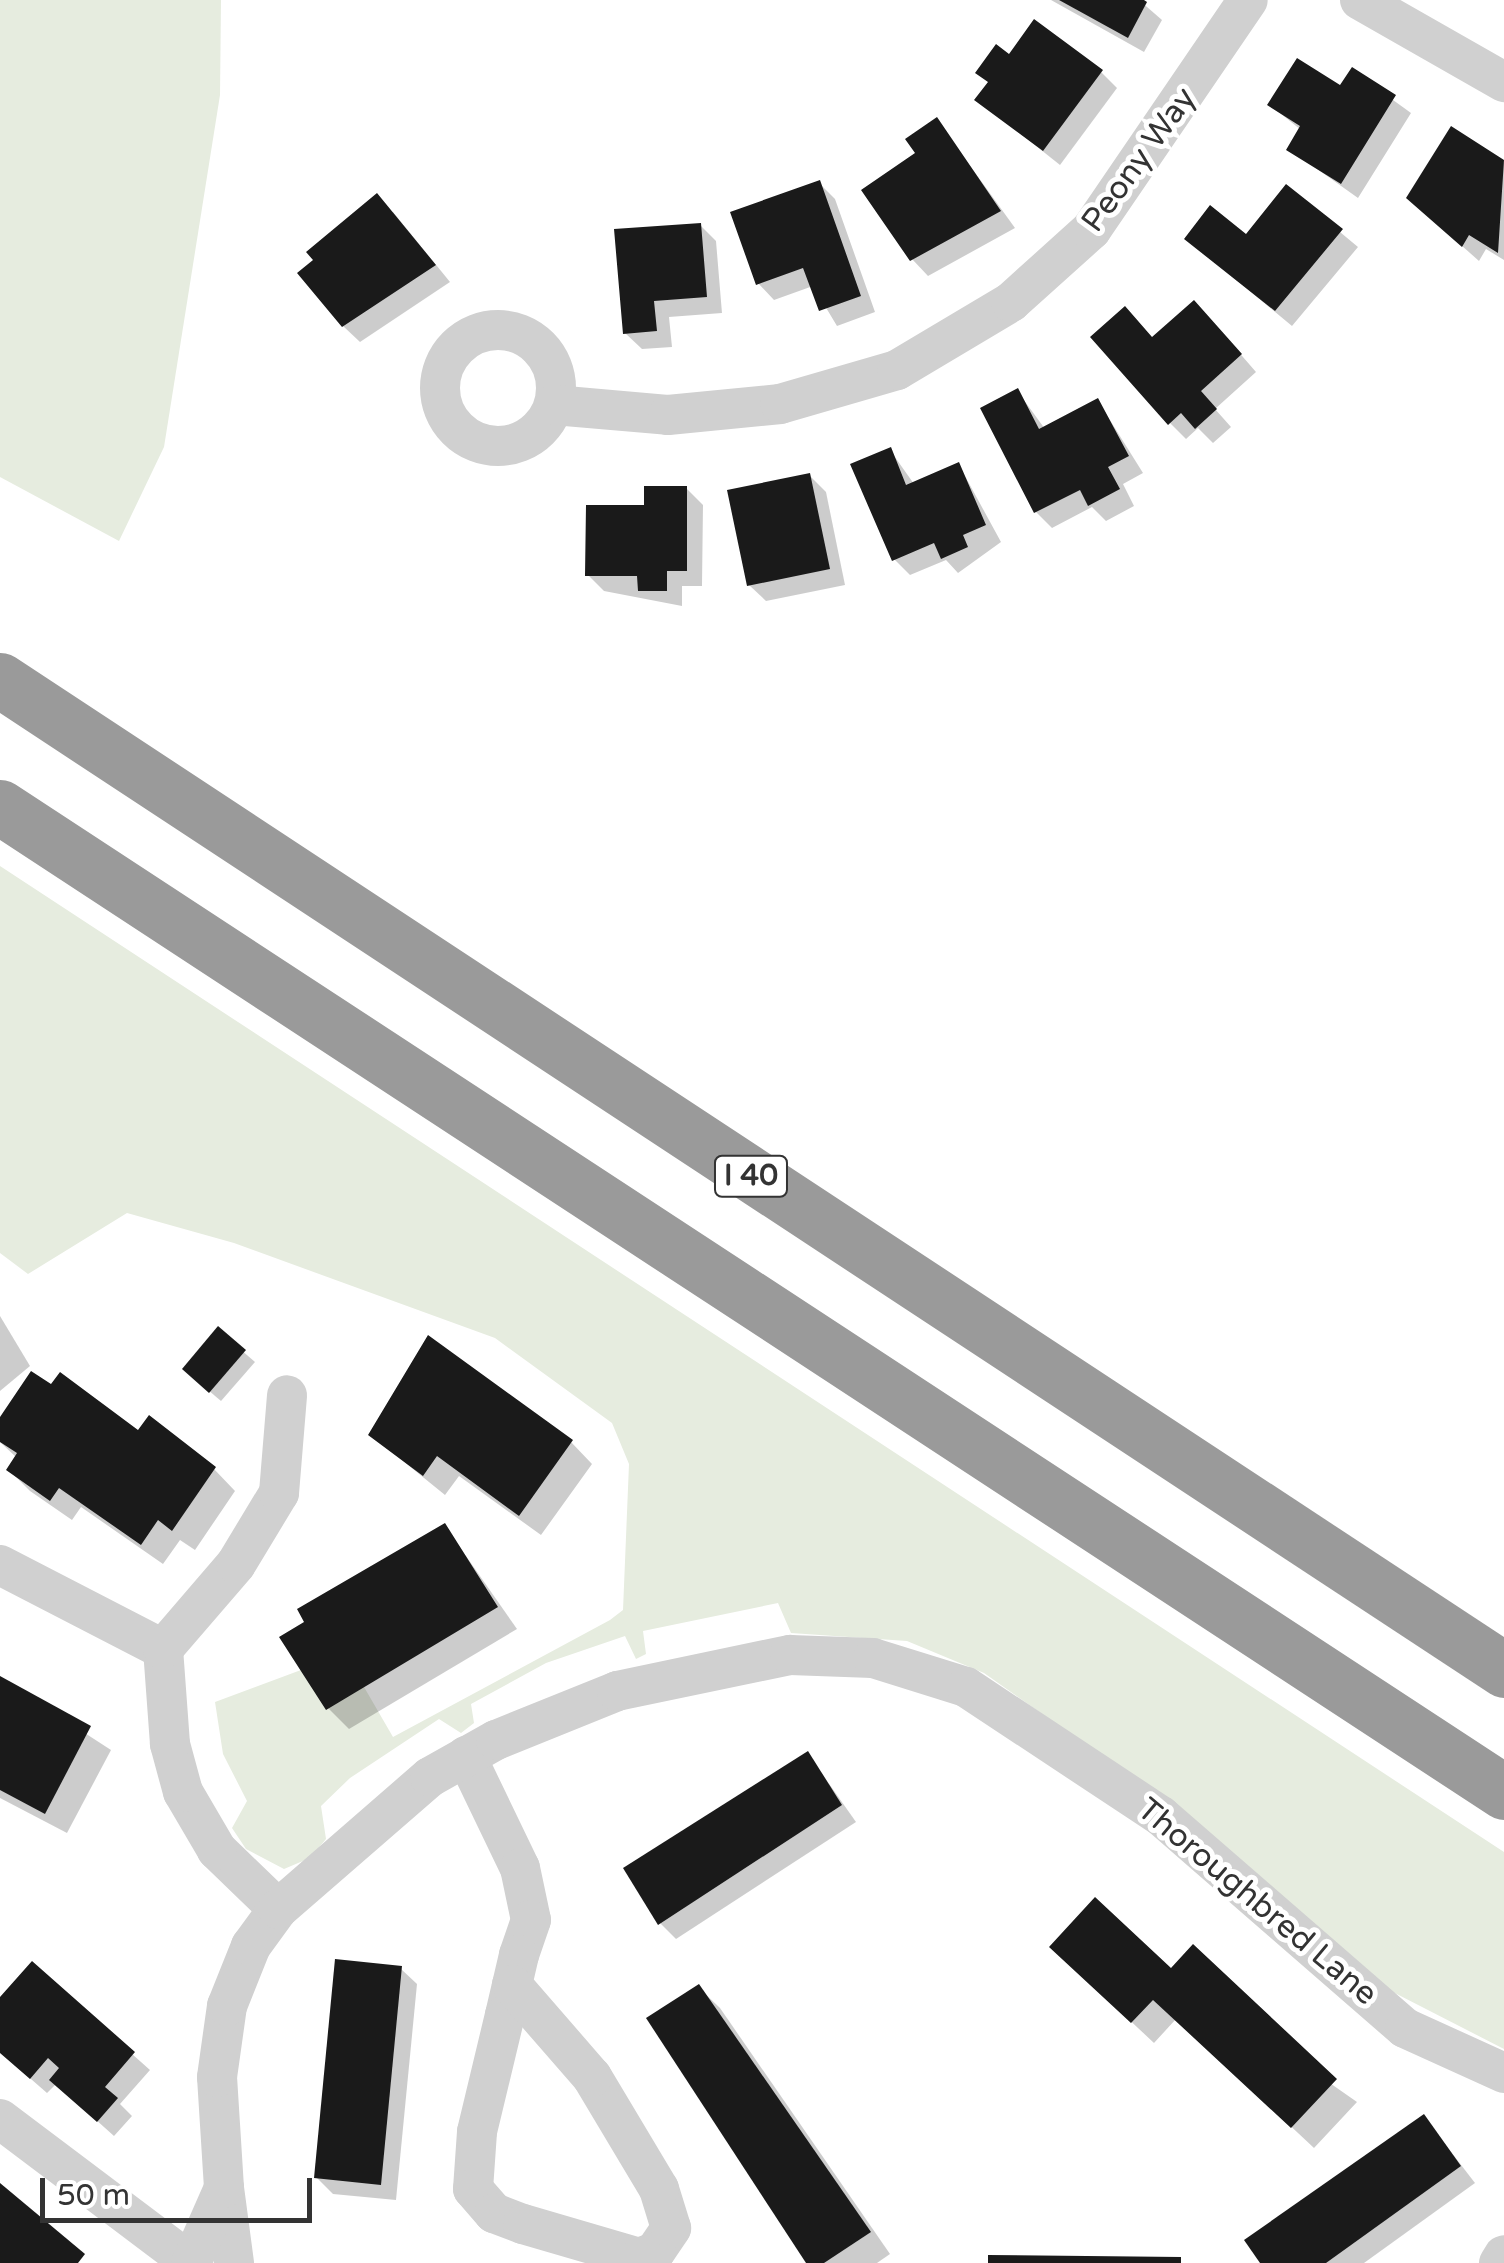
<!DOCTYPE html>
<style>
body{margin:0}
#map{position:relative;width:1504px;height:2263px;overflow:hidden;background:#fff;font-family:"Varela Round",sans-serif}
div>[style]{position:absolute}
[style*='--x']{left:calc(var(--x)*1px);top:calc(var(--y)*1px);width:calc(var(--w)*1px);rotate:calc(var(--a)*1deg)}
.green>*{inset:0;background:#e6ecdf}
.shadow>*{inset:0;background:#0003}
.building>*{inset:0;background:#1a1a1a}
.minor>*{height:40px;margin:-20px;padding:0 20px;transform-origin:20px;border-radius:20px;background:#d0d0d0}
.minor>.ring{margin:-20px;padding:0;box-sizing:content-box;background:none;border:40px solid #d0d0d0;border-radius:50%}
.highway>*{height:55px;margin:-27.5px;padding:0 27.5px;transform-origin:27.5px;border-radius:27.5px;background:#9a9a9a}
span{translate:-50% -50%;white-space:nowrap;text-align:center;line-height:1.15;-webkit-text-stroke:10px #fff;paint-order:stroke}
.shield-label span{padding:2px 8px;background:#fff;border:2px solid;border-radius:8px;-webkit-text-stroke-width:0}
.shield-label{font-size:30px;color:#333;font-weight:700}
.street-label{font-size:32px;color:#333}
.scale{position:absolute;left:40px;top:2178px;width:272px;height:45px;box-sizing:border-box;border:5px solid #333;border-top:0;padding-left:12px;font-size:30px;line-height:35px;white-space:nowrap;color:#333;-webkit-text-stroke:8px #fff;paint-order:stroke}
</style>
<div id="map">
<div class="green">
<div style="clip-path:polygon(0 0,221px 0,220px 95px,164px 447px,119px 541px,0 477px)"></div>
<div style="clip-path:polygon(0 866px,1504px 1852px,1504px 2049px,1385px 1988px,1153px 1792px,984px 1673px,907px 1641px,791px 1633px,778px 1603px,643px 1631px,646px 1654px,636px 1659px,625px 1636px,546px 1663px,471px 1704px,474px 1723px,461px 1733px,439px 1719px,350px 1778px,321px 1806px,326px 1839px,310px 1858px,284px 1869px,246px 1849px,232px 1828px,247px 1801px,223px 1754px,215px 1702px,301px 1670px,364px 1687px,393px 1737px,610px 1620px,623px 1610px,629px 1464px,612px 1423px,495px 1338px,234px 1243px,127px 1213px,28px 1274px,0 1253px)"></div>
</div>
<div class="shadow">
<div style="clip-path:polygon(1051px 0,1139px 0,1162px 20px,1144px 52px)"></div>
<div style="clip-path:polygon(1009px 57px,1101px 72px,1117px 88px,1060px 165px,978px 100px)"></div>
<div style="clip-path:polygon(1353px 71px,1411px 113px,1358px 198px,1289px 149px,1301px 130px,1270px 105px,1341px 89px)"></div>
<div style="clip-path:polygon(937px 120px,1015px 228px,928px 276px,912px 259px,918px 154px)"></div>
<div style="clip-path:polygon(1452px 130px,1504px 163px,1504px 260px,1486px 249px,1479px 261px,1426px 214px)"></div>
<div style="clip-path:polygon(819px 183px,835px 199px,875px 312px,837px 326px,813px 286px,774px 300px,758px 283px)"></div>
<div style="clip-path:polygon(1286px 187px,1358px 247px,1292px 326px,1187px 239px,1246px 237px)"></div>
<div style="clip-path:polygon(393px 212px,450px 282px,360px 342px,343px 326px)"></div>
<div style="clip-path:polygon(700px 225px,716px 241px,722px 313px,669px 317px,672px 347px,642px 349px,625px 333px)"></div>
<div style="clip-path:polygon(1210px 319px,1256px 372px,1215px 409px,1231px 427px,1213px 443px,1198px 428px,1186px 439px,1170px 423px,1153px 339px)"></div>
<div style="clip-path:polygon(1018px 392px,1045px 429px,1098px 401px,1143px 473px,1123px 484px,1134px 506px,1106px 521px,1092px 507px,1052px 528px,1036px 512px)"></div>
<div style="clip-path:polygon(890px 450px,914px 484px,959px 465px,1001px 542px,958px 573px,946px 560px,910px 575px,894px 559px)"></div>
<div style="clip-path:polygon(810px 476px,826px 492px,845px 585px,766px 601px,749px 585px)"></div>
<div style="clip-path:polygon(686px 488px,703px 505px,702px 586px,682px 586px,682px 606px,604px 591px,588px 575px,646px 508px)"></div>
<div style="clip-path:polygon(0 1316px,30px 1366px,0 1391px)"></div>
<div style="clip-path:polygon(218px 1330px,255px 1362px,221px 1401px,195px 1379px)"></div>
<div style="clip-path:polygon(0 1421px,214px 1469px,235px 1491px,195px 1550px,180px 1540px,163px 1564px,81px 1507px,72px 1520px,30px 1491px,9px 1470px,17px 1458px,0 1442px)"></div>
<div style="clip-path:polygon(371px 1435px,571px 1442px,592px 1464px,541px 1535px,459px 1476px,445px 1495px)"></div>
<div style="clip-path:polygon(445px 1526px,517px 1629px,349px 1729px,328px 1708px)"></div>
<div style="clip-path:polygon(0 1678px,111px 1750px,67px 1833px,0 1798px)"></div>
<div style="clip-path:polygon(808px 1754px,856px 1822px,676px 1939px,660px 1923px)"></div>
<div style="clip-path:polygon(32px 1965px,150px 2070px,120px 2104px,132px 2116px,114px 2136px,56px 2084px,47px 2093px,0 2052px,0 2001px)"></div>
<div style="clip-path:polygon(400px 1968px,417px 1984px,396px 2200px,333px 2194px,317px 2178px)"></div>
<div style="clip-path:polygon(1074px 1968px,1171px 1972px,1357px 2102px,1314px 2148px,1176px 2019px,1154px 2043px)"></div>
<div style="clip-path:polygon(698px 1987px,720px 2008px,890px 2254px,877px 2263px,809px 2263px)"></div>
<div style="clip-path:polygon(1424px 2117px,1475px 2183px,1364px 2263px,1264px 2263px)"></div>
</div>
<div class="building">
<div style="clip-path:polygon(1059px 0,1144px 0,1147px 2px,1128px 38px)"></div>
<div style="clip-path:polygon(1034px 19px,1103px 70px,1043px 151px,974px 100px,988px 82px,975px 73px,996px 44px,1009px 54px)"></div>
<div style="clip-path:polygon(1297px 58px,1340px 85px,1352px 67px,1396px 95px,1341px 184px,1286px 150px,1300px 126px,1267px 105px)"></div>
<div style="clip-path:polygon(937px 117px,1001px 211px,910px 261px,861px 190px,915px 153px,905px 139px)"></div>
<div style="clip-path:polygon(1451px 126px,1504px 160px,1498px 253px,1469px 235px,1462px 247px,1406px 198px)"></div>
<div style="clip-path:polygon(820px 180px,861px 296px,819px 311px,803px 268px,756px 285px,730px 212px)"></div>
<div style="clip-path:polygon(1286px 184px,1343px 229px,1275px 311px,1184px 239px,1210px 205px,1246px 234px)"></div>
<div style="clip-path:polygon(377px 193px,436px 265px,342px 327px,297px 273px,313px 260px,306px 252px)"></div>
<div style="clip-path:polygon(701px 223px,707px 297px,654px 301px,657px 331px,623px 334px,614px 229px)"></div>
<div style="clip-path:polygon(1194px 300px,1242px 354px,1201px 391px,1217px 409px,1195px 429px,1181px 413px,1168px 425px,1090px 337px,1125px 306px,1152px 337px)"></div>
<div style="clip-path:polygon(1018px 388px,1039px 429px,1098px 398px,1129px 456px,1108px 467px,1120px 489px,1088px 506px,1080px 490px,1034px 513px,980px 408px)"></div>
<div style="clip-path:polygon(891px 447px,906px 485px,959px 462px,986px 525px,963px 535px,968px 547px,941px 559px,934px 543px,892px 561px,850px 464px)"></div>
<div style="clip-path:polygon(810px 473px,830px 569px,747px 586px,727px 490px)"></div>
<div style="clip-path:polygon(644px 486px,687px 486px,687px 571px,667px 571px,667px 591px,638px 591px,637px 576px,585px 576px,586px 505px,644px 505px)"></div>
<div style="clip-path:polygon(218px 1326px,246px 1350px,209px 1393px,182px 1369px)"></div>
<div style="clip-path:polygon(428px 1335px,573px 1440px,519px 1516px,437px 1456px,423px 1476px,368px 1435px)"></div>
<div style="clip-path:polygon(31px 1371px,51px 1384px,60px 1372px,138px 1430px,149px 1415px,216px 1467px,172px 1531px,158px 1520px,141px 1545px,59px 1488px,50px 1501px,6px 1470px,17px 1453px,0 1442px,0 1417px)"></div>
<div style="clip-path:polygon(445px 1523px,498px 1607px,326px 1710px,279px 1637px,304px 1622px,297px 1609px)"></div>
<div style="clip-path:polygon(0 1676px,91px 1726px,45px 1814px,0 1790px)"></div>
<div style="clip-path:polygon(808px 1751px,842px 1805px,658px 1925px,623px 1868px)"></div>
<div style="clip-path:polygon(1095px 1897px,1171px 1968px,1193px 1944px,1337px 2079px,1291px 2128px,1153px 2000px,1131px 2023px,1049px 1947px)"></div>
<div style="clip-path:polygon(335px 1959px,402px 1966px,381px 2185px,314px 2178px)"></div>
<div style="clip-path:polygon(32px 1961px,135px 2052px,105px 2087px,118px 2098px,97px 2122px,49px 2080px,59px 2068px,48px 2058px,30px 2079px,0 2053px,0 1997px)"></div>
<div style="clip-path:polygon(699px 1984px,871px 2232px,824px 2263px,806px 2263px,646px 2018px)"></div>
<div style="clip-path:polygon(1424px 2114px,1461px 2166px,1326px 2263px,1260px 2263px,1244px 2240px)"></div>
<div style="clip-path:polygon(0 2183px,85px 2254px,78px 2263px,0 2263px)"></div>
<div style="clip-path:polygon(988px 2255px,1181px 2257px,1181px 2263px,988px 2263px)"></div>
</div>
<div class="minor">
<div style="--x:1360;--y:0;--w:166;--a:29.7"></div>
<div class="ring" style="left:440px;top:330px;width:76px;height:76px"></div>
<div style="--x:554;--y:405;--w:114;--a:5"></div>
<div style="--x:668;--y:415;--w:113;--a:-5.6"></div>
<div style="--x:780;--y:404;--w:122;--a:-16.2"></div>
<div style="--x:897;--y:370;--w:133;--a:-30.8"></div>
<div style="--x:1011;--y:302;--w:108;--a:-42"></div>
<div style="--x:1091;--y:230;--w:278;--a:-55.7"></div>
<div style="--x:0;--y:1565;--w:183;--a:27.3"></div>
<div style="--x:466;--y:1756;--w:124;--a:64.3"></div>
<div style="--x:520;--y:1868;--w:53;--a:78.1"></div>
<div style="--x:531;--y:1920;--w:37;--a:109"></div>
<div style="--x:519;--y:1955;--w:62;--a:103.1"></div>
<div style="--x:505;--y:2015;--w:120;--a:103.5"></div>
<div style="--x:477;--y:2132;--w:57;--a:94"></div>
<div style="--x:473;--y:2189;--w:32;--a:49"></div>
<div style="--x:494;--y:2213;--w:31;--a:21"></div>
<div style="--x:523;--y:2224;--w:121;--a:16.3"></div>
<div style="--x:639;--y:2258;--w:17;--a:-21"></div>
<div style="--x:655;--y:2252;--w:29;--a:-56"></div>
<div style="--x:671;--y:2228;--w:41;--a:-107.1"></div>
<div style="--x:659;--y:2189;--w:131;--a:-120.9"></div>
<div style="--x:592;--y:2077;--w:122;--a:-131"></div>
<div style="--x:278;--y:1909;--w:85;--a:-136"></div>
<div style="--x:217;--y:1850;--w:67;--a:-120.4"></div>
<div style="--x:183;--y:1792;--w:50;--a:-105.2"></div>
<div style="--x:170;--y:1744;--w:95;--a:-94.2"></div>
<div style="--x:163;--y:1649;--w:112;--a:-49.3"></div>
<div style="--x:236;--y:1564;--w:83;--a:-58.8"></div>
<div style="--x:279;--y:1493;--w:98;--a:-85.3"></div>
<div style="--x:0;--y:2119;--w:239;--a:37"></div>
<div style="--x:224;--y:2188;--w:76;--a:82.4"></div>
<div style="--x:191;--y:2263;--w:82;--a:-66.3"></div>
<div style="--x:224;--y:2188;--w:111;--a:-93.6"></div>
<div style="--x:217;--y:2077;--w:72;--a:-82"></div>
<div style="--x:227;--y:2006;--w:65;--a:-68.2"></div>
<div style="--x:251;--y:1946;--w:46;--a:-53.9"></div>
<div style="--x:278;--y:1909;--w:201;--a:-41"></div>
<div style="--x:430;--y:1777;--w:76;--a:-29.3"></div>
<div style="--x:496;--y:1740;--w:131;--a:-22"></div>
<div style="--x:617;--y:1691;--w:177;--a:-11.8"></div>
<div style="--x:790;--y:1655;--w:83;--a:2.1"></div>
<div style="--x:873;--y:1658;--w:97;--a:17.3"></div>
<div style="--x:966;--y:1687;--w:234;--a:33.5"></div>
<div style="--x:1161;--y:1816;--w:323;--a:41"></div>
<div style="--x:1405;--y:2028;--w:109;--a:24.4"></div>
<div style="--x:1499;--y:2263;--w:9;--a:-58"></div>
</div>
<div class="highway">
<div style="--x:0;--y:680;--w:1801;--a:33.35"></div>
<div style="--x:0;--y:807;--w:1798;--a:33.22"></div>
</div>
<div class="shield-label">
<span style="left:751px;top:1176px">I 40</span>
</div>
<div class="street-label">
<span style="left:1139px;top:160px;rotate:-54deg">Peony Way</span>
<span style="left:1257px;top:1902px;rotate:40deg">Thoroughbred Lane</span>
</div>
<div class="scale">50 m</div>
</div>
